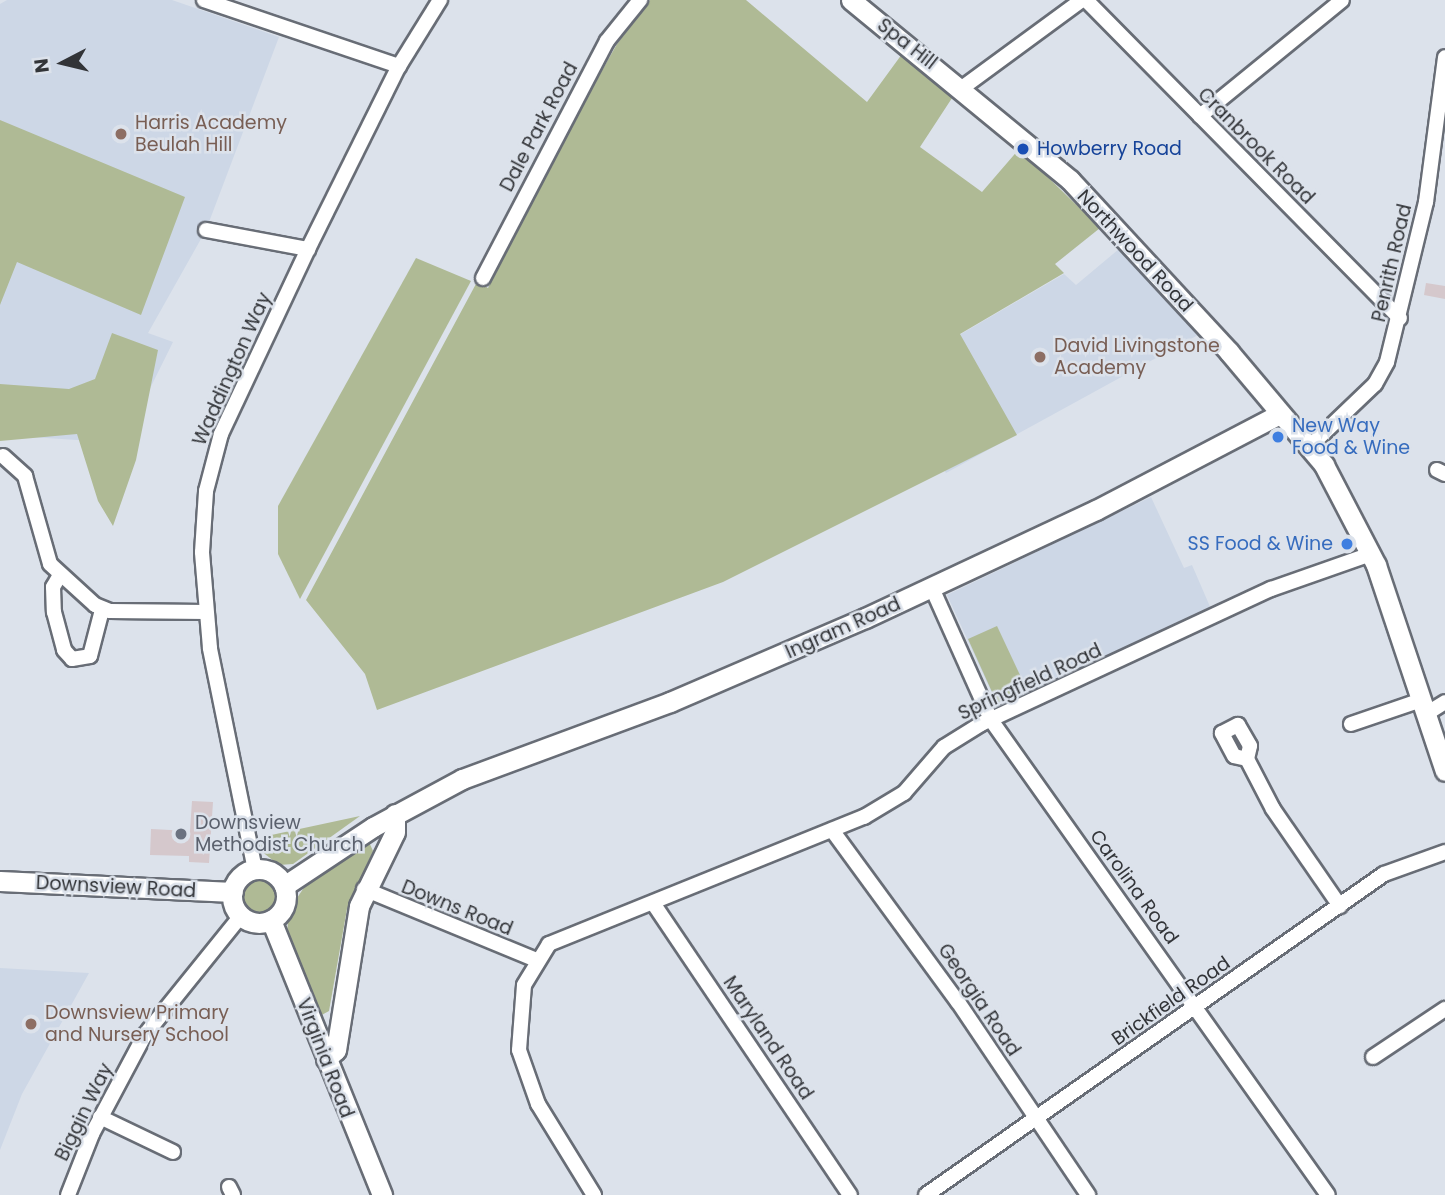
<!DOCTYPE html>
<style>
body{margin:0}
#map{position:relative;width:1445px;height:1195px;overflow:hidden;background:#dce2eb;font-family:Poppins,sans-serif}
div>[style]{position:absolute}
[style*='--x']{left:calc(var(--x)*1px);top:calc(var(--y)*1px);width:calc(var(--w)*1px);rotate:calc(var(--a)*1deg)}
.built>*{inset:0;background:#cdd7e6}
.green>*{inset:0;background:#afba95}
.round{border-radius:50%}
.building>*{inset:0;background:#d5c8cc}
.roads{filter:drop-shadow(2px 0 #686d76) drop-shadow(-2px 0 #686d76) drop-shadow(0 2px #686d76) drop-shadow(0 -2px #686d76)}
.street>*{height:14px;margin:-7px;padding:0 7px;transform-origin:7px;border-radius:7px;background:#fff}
.secondary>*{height:19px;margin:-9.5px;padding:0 9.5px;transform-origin:9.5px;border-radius:9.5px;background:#fff}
.secondary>.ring{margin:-9.5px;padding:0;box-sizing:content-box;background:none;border:19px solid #fff;border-radius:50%}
.dots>*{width:19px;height:19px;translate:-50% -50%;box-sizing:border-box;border:4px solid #dce2eb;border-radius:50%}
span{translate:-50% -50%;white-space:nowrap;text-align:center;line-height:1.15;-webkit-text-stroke:5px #dce2eb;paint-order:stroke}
.street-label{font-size:19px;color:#323438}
.education-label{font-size:19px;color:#785e54}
.left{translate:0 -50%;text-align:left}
.transit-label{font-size:19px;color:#164399}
.shop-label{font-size:19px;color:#366cbe}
.right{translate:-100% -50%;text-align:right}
.worship-label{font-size:19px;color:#5b616d}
.north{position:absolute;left:28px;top:28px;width:70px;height:70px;-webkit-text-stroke:5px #dce2eb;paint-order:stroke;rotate:263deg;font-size:19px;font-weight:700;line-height:28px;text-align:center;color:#323438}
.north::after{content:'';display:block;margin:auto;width:24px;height:32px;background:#323438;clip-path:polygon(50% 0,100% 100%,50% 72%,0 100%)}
</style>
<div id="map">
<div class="built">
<div style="clip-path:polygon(7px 0,172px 0,279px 37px,206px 230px,148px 333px,173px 342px,123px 443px,0 435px,0 4px)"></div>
<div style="clip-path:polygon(1119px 249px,1198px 335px,946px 473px,884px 379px,1064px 274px,1076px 285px)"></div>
<div style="clip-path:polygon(1151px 497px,1184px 568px,1192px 565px,1211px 609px,997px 704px,947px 595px)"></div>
<div style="clip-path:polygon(0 968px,89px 973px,22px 1094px,0 1150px)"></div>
</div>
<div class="green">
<div style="clip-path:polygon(650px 0,746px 0,867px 102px,902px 54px,954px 95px,920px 147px,982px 192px,1019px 149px,1100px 228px,1055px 264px,1064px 273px,960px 334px,1017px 435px,723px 582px,377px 710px,365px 674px,306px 600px,477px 282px,488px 288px,543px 175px,617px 44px)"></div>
<div style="clip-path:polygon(0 120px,185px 197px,141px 315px,17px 262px,0 305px)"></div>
<div style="clip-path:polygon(416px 258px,471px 281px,300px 599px,278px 554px,278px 506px)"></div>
<div style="clip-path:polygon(112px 333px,158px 350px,136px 460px,113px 526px,98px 501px,77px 434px,0 441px,0 384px,69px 389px,95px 379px)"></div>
<div style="clip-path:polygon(997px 626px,1027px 690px,997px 703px,968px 639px)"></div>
<div style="clip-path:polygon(360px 816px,293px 864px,279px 865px,261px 851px,262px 837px)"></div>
<div style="clip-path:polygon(369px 842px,373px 851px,347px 909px,329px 1011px,318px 1017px,287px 933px,289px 910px,309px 880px)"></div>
<div class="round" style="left:240px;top:875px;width:40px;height:40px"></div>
</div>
<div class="building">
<div style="clip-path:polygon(1426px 283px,1445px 286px,1445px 299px,1424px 295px)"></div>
<div style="clip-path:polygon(192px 801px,213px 802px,209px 863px,189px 862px,189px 856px,150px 855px,151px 829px,190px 831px)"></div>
</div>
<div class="roads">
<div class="street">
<div style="--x:204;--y:0;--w:206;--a:18.7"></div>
<div style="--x:1086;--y:0;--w:447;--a:45.4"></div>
<div style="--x:962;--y:88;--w:149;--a:-36.3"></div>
<div style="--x:1200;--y:116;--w:183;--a:-39.2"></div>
<div style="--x:206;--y:230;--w:104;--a:10.6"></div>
<div style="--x:483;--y:278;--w:267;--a:-62.4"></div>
<div style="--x:607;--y:41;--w:53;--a:-51.2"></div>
<div style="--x:1309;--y:447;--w:91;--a:-43.7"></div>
<div style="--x:1375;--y:384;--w:25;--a:-61"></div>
<div style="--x:1387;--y:362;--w:165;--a:-76.3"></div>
<div style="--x:1426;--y:202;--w:146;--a:-82.5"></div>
<div style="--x:3;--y:456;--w:30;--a:42"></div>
<div style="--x:25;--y:476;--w:91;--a:74.1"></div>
<div style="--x:50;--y:564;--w:61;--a:42.3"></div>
<div style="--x:95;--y:605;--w:16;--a:22"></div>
<div style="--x:110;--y:611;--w:96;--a:0.6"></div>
<div style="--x:1437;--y:470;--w:9;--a:27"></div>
<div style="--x:60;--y:575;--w:14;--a:120"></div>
<div style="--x:53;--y:587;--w:25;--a:88"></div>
<div style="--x:54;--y:612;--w:39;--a:75"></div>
<div style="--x:64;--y:650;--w:12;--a:48"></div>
<div style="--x:72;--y:659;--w:18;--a:-9"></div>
<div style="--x:90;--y:656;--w:48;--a:-75.4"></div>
<div style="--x:932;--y:588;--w:145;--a:65.9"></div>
<div style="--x:991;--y:720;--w:582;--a:54.65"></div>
<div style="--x:1426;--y:714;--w:22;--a:-32"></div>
<div style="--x:1351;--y:724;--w:74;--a:-18.9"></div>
<div style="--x:1247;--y:759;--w:13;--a:-167"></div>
<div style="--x:1234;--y:756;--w:26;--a:-118"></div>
<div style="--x:1222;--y:733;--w:18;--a:-27"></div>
<div style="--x:1238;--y:725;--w:24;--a:60"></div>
<div style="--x:1250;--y:746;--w:13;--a:103"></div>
<div style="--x:1247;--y:759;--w:56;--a:62.5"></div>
<div style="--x:1273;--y:809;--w:118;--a:55.4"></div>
<div style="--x:832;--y:830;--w:213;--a:53.8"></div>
<div style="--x:958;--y:1002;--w:233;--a:56"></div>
<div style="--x:255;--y:870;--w:227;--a:-101.5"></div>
<div style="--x:210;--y:648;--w:96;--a:-94.8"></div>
<div style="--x:202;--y:552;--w:61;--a:-86.2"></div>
<div style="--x:206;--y:491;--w:59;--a:-75.3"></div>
<div style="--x:221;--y:434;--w:204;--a:-64.8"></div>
<div style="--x:308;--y:249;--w:204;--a:-63.6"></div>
<div style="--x:399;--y:66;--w:78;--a:-58.2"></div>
<div style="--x:364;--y:889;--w:186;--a:22.4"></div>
<div style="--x:653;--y:903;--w:352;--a:56"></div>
<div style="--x:1373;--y:1057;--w:87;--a:-33.7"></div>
<div style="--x:100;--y:1117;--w:81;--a:25.6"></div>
<div style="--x:229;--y:1187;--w:9;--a:63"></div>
<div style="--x:68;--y:1195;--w:66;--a:-68.5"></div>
<div style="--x:92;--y:1134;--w:111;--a:-62"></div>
<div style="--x:144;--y:1036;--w:154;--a:-51.1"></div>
<div style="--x:594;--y:1195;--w:107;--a:-121.6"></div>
<div style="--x:538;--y:1104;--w:57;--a:-109.4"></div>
<div style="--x:519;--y:1050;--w:65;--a:-85.6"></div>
<div style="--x:524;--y:985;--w:48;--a:-58.6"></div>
<div style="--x:549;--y:944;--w:340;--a:-22"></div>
<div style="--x:864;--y:817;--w:47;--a:-31"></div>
<div style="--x:904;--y:793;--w:61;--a:-49"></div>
<div style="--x:944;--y:747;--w:44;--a:-31.9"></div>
<div style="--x:981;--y:724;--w:320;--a:-25"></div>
<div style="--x:1271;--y:589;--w:106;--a:-19.3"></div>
<div style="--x:926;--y:1195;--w:559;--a:-35.03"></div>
<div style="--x:1384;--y:874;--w:65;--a:-19.8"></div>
</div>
<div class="secondary">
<div style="--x:851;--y:0;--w:283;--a:39.4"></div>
<div style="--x:1070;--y:180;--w:234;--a:47.2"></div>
<div style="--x:1229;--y:352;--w:148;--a:49.9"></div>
<div style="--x:1324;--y:465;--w:113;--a:62.5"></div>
<div style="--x:1376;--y:565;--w:217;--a:71.5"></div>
<div class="ring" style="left:232px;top:869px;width:35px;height:35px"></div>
<div style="--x:0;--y:881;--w:233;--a:2.7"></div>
<div style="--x:284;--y:886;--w:107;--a:-33.5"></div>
<div style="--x:373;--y:827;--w:101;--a:-28.3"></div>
<div style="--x:462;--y:779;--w:222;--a:-20.3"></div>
<div style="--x:670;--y:702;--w:212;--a:-23.3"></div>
<div style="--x:865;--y:618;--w:255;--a:-25.1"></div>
<div style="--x:1096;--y:510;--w:205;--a:-27.6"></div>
<div style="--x:271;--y:920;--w:297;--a:68"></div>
<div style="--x:326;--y:1059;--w:13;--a:-42"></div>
<div style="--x:336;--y:1050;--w:146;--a:-80.9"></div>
<div style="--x:359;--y:906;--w:82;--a:-64.1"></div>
<div style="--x:395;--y:832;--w:18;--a:-90"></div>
</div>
</div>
<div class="dots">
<div style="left:121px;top:134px;background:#8d6e63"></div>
<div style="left:1023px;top:149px;background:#1a4fb4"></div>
<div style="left:1040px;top:357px;background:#8d6e63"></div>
<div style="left:1278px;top:437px;background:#3f7fe0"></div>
<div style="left:1347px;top:544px;background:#3f7fe0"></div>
<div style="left:181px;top:834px;background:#6b7280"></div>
<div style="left:31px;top:1024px;background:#8d6e63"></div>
</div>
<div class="street-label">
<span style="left:907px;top:44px;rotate:38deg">Spa Hill</span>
<span style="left:539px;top:127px;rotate:-62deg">Dale Park Road</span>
<span style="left:1256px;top:146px;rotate:45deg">Cranbrook Road</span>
<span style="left:1135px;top:251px;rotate:47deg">Northwood Road</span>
<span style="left:1392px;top:263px;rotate:-77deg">Penrith Road</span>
<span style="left:232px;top:369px;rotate:-66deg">Waddington Way</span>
<span style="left:843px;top:628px;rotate:-24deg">Ingram Road</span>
<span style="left:1030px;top:682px;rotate:-25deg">Springfield Road</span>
<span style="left:116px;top:887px;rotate:3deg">Downsview Road</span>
<span style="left:1134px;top:887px;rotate:54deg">Carolina Road</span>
<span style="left:457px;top:908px;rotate:22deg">Downs Road</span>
<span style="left:979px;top:1000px;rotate:56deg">Georgia Road</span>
<span style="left:1171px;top:1001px;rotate:-35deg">Brickfield Road</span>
<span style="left:768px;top:1038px;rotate:56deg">Maryland Road</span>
<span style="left:325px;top:1058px;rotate:69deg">Virginia Road</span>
<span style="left:84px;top:1112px;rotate:-64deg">Biggin Way</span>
</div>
<div class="education-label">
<span class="left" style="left:135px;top:134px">Harris Academy<br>Beulah Hill</span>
<span class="left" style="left:1054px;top:357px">David Livingstone<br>Academy</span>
<span class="left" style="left:45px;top:1024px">Downsview Primary<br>and Nursery School</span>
</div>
<div class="transit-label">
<span class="left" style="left:1037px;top:149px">Howberry Road</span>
</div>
<div class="shop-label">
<span class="left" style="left:1292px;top:437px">New Way<br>Food &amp; Wine</span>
<span class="right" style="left:1333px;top:544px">SS Food &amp; Wine</span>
</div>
<div class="worship-label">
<span class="left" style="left:195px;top:834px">Downsview<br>Methodist Church</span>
</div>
<div class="north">N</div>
</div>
